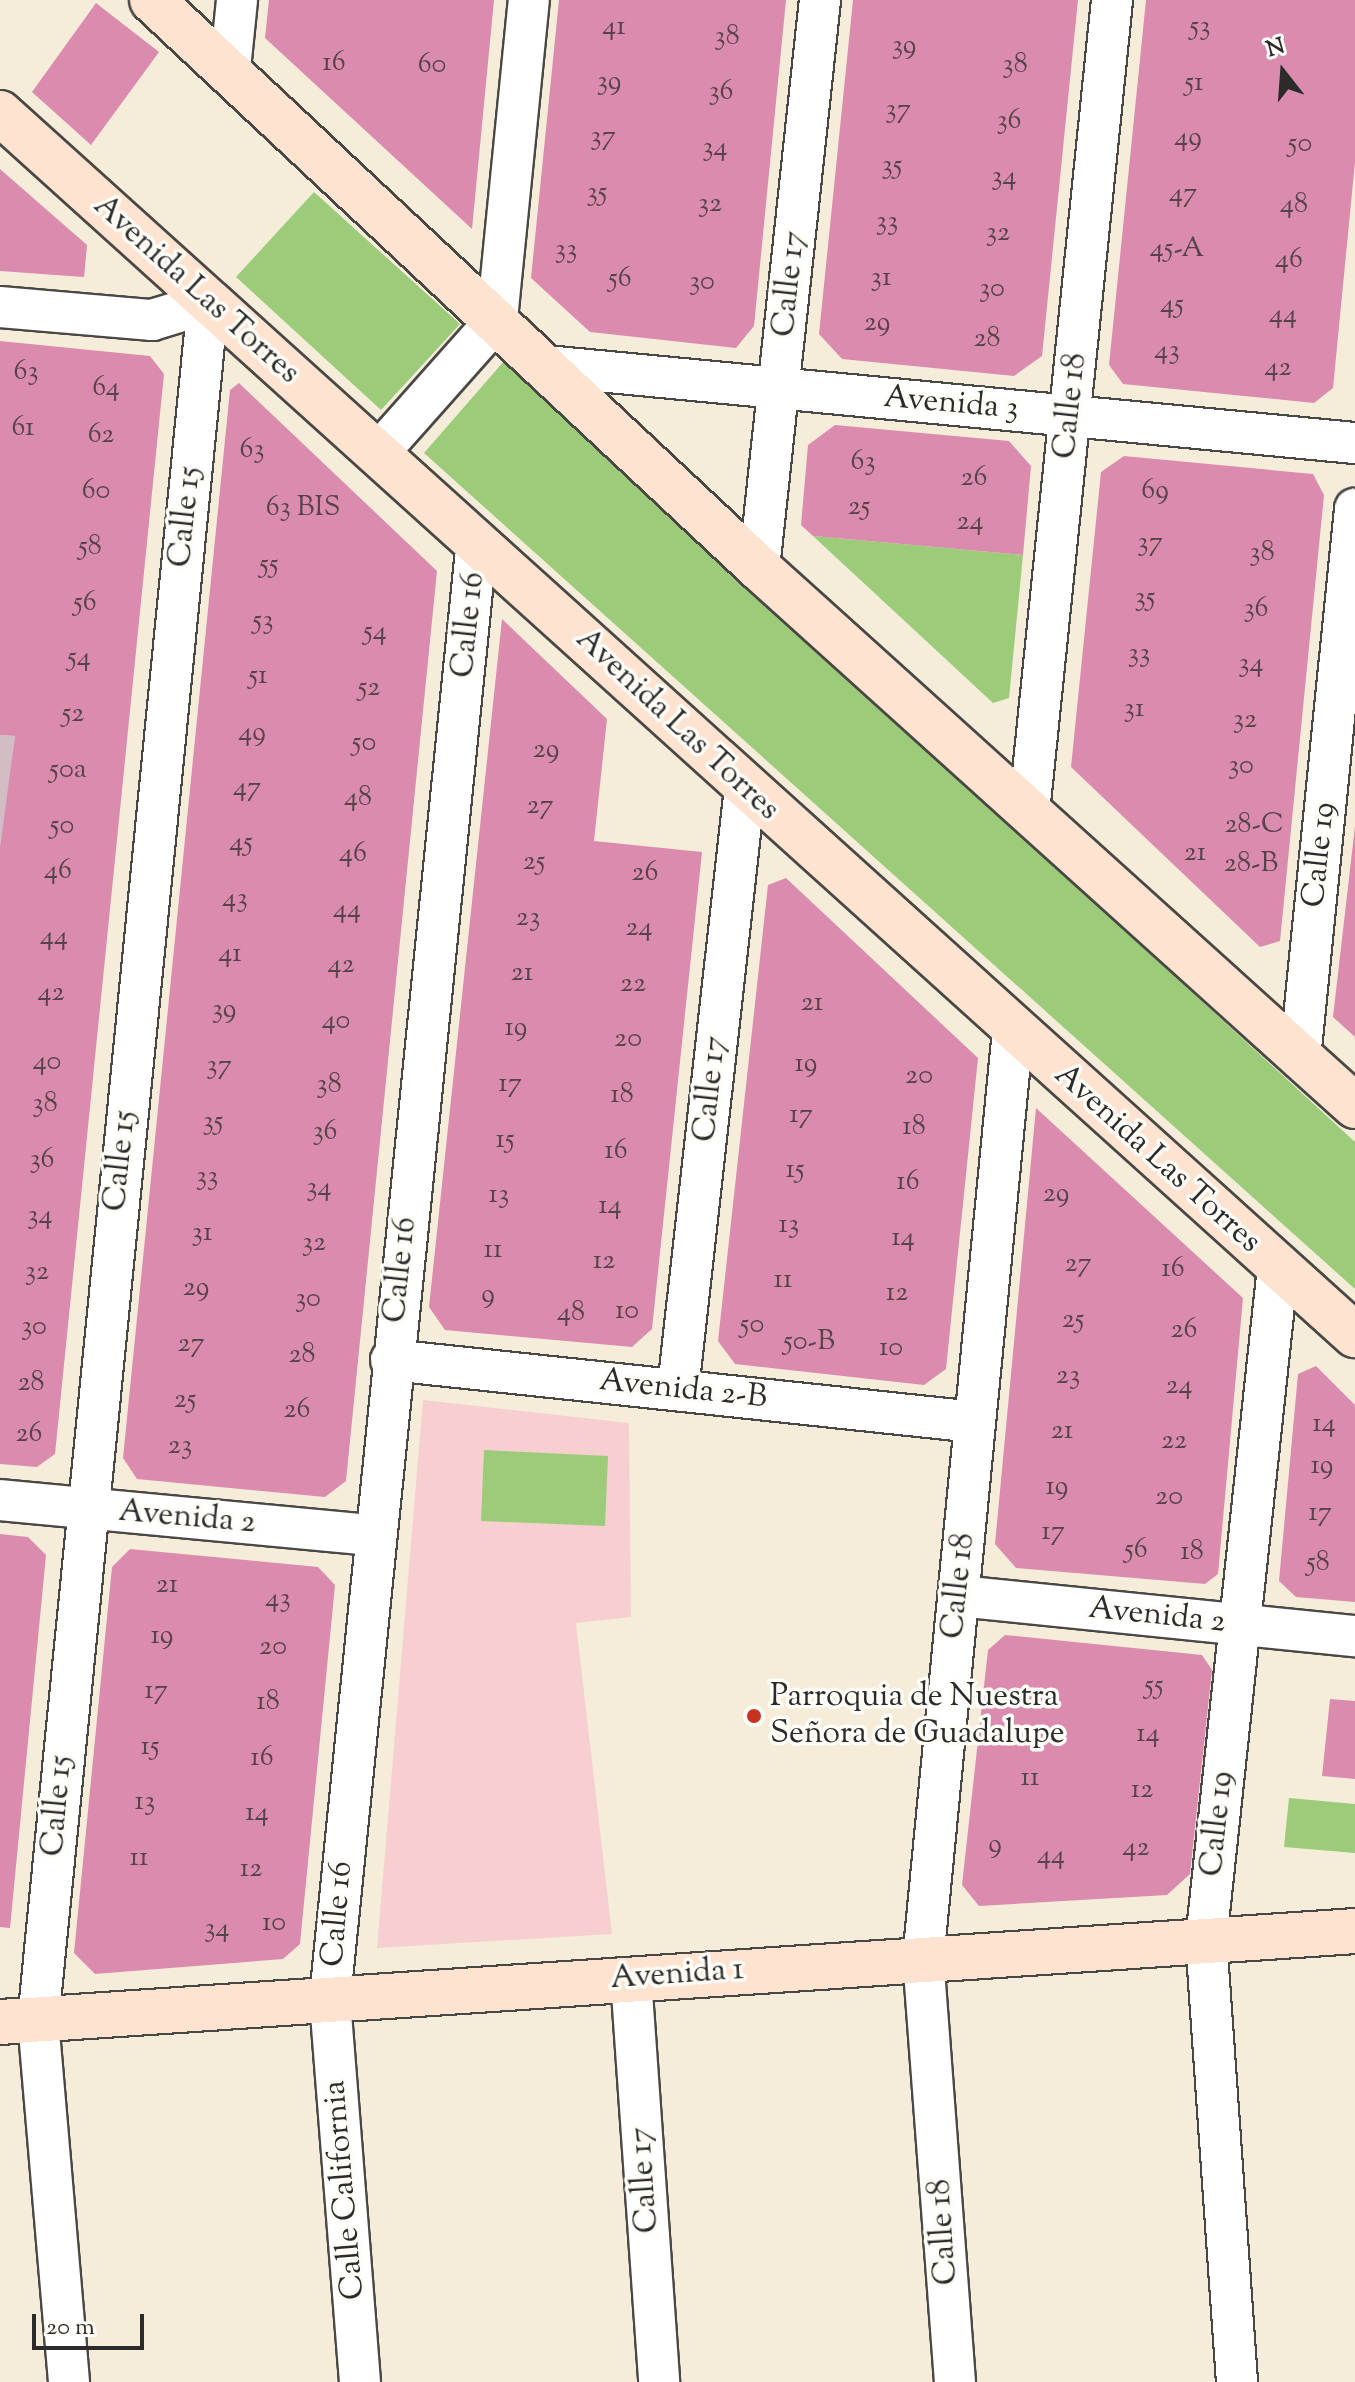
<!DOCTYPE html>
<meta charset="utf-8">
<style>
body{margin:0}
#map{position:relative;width:1355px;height:2382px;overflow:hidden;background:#f5edda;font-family:"Sorts Mill Goudy",serif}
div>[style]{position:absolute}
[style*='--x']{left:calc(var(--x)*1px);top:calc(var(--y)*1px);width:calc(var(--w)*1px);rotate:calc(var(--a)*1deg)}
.built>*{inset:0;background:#f7cfd0}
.industrial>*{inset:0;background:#d2bdc5}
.green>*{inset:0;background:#9ccb7a}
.building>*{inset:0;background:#db8cae}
.roads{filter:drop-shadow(2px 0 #494845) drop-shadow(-2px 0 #494845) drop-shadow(0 2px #494845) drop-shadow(0 -2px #494845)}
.street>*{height:40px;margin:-20px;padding:0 20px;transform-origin:20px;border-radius:20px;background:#fff}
.secondary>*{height:44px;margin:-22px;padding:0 22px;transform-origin:22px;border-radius:22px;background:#fee3d1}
.dots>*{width:22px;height:22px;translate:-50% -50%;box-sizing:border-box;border:4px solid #fdfcf7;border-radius:50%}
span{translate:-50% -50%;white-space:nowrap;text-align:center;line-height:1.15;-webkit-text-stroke:7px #fdfcf7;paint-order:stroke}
.number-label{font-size:28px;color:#57434c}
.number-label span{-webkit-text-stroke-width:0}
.street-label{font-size:32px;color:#2b2b2b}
.poi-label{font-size:32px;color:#2b2b2b}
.left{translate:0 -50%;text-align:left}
.north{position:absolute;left:1243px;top:32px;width:80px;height:80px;-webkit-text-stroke:6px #fdfcf7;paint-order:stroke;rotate:343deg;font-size:22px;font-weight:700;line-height:32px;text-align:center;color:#2b2b2b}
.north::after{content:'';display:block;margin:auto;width:28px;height:36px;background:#2b2b2b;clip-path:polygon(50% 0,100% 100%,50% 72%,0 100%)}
.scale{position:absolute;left:32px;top:2314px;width:112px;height:36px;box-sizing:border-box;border:4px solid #2b2b2b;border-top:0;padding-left:10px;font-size:24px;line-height:28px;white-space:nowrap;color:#2b2b2b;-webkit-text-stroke:6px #fdfcf7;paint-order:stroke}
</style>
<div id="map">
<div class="built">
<div style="clip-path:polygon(423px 1400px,629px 1423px,631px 1617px,576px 1623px,612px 1934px,377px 1948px)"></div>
</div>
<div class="industrial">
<div style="clip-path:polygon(0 735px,15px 736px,3px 848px,0 848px)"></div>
</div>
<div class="green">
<div style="clip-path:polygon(314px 192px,460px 324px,381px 410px,236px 277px)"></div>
<div style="clip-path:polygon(505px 360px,1355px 1142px,1355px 1289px,424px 453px)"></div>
<div style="clip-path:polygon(813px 536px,1023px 555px,1009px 698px,993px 703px)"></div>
<div style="clip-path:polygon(484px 1450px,608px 1456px,605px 1526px,481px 1521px)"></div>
<div style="clip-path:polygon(1289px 1798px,1355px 1804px,1355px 1853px,1284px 1847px)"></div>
</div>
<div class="building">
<div style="clip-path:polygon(269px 0,494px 0,472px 229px,265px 38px)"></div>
<div style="clip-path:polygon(559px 0,786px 0,754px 326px,736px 348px,590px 332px,531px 278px)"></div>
<div style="clip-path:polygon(853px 0,1078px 0,1042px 356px,1014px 376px,842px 359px,819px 334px)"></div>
<div style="clip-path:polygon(1146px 0,1355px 0,1355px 162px,1333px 388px,1314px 403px,1123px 384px,1109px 365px)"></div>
<div style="clip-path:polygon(96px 3px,159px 52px,91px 145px,32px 92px)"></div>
<div style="clip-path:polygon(0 169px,87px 245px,84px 277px,0 271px)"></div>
<div style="clip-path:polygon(0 341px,150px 356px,164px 374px,55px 1454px,37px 1467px,0 1464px,0 848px,15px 736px,0 735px)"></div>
<div style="clip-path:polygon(239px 383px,437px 571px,346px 1481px,325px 1497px,137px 1479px,123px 1458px,230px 390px)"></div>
<div style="clip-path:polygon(835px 425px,1009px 441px,1031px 466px,1023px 555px,813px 536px,801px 525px,808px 445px)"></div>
<div style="clip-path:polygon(1124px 456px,1313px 474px,1324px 495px,1280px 941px,1260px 947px,1071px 767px,1101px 472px)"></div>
<div style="clip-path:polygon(502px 619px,607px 719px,594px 841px,702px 852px,652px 1329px,632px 1347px,445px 1330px,429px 1307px)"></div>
<div style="clip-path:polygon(1355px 826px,1355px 1037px,1333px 1017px)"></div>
<div style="clip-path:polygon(786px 878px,978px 1058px,946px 1369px,924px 1385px,735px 1364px,718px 1341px,768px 885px)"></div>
<div style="clip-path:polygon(1036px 1108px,1243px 1298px,1218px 1574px,1205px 1584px,1016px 1568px,995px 1544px)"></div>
<div style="clip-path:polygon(1316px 1366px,1355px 1405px,1355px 1602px,1296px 1597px,1279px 1581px,1298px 1374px)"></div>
<div style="clip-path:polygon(0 1534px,28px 1537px,46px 1555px,10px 1928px,0 1927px)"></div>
<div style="clip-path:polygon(130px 1549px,318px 1567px,335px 1585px,300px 1944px,283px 1959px,95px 1974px,74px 1953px,112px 1567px)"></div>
<div style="clip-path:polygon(1005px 1635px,1202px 1655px,1212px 1670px,1190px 1874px,1167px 1895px,979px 1906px,962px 1885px,988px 1650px)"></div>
<div style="clip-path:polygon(1330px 1699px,1355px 1701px,1355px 1779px,1322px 1776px)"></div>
</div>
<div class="roads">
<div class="street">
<div style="--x:230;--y:69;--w:69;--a:-84.2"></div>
<div style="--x:0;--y:307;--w:153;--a:4.9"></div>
<div style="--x:152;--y:320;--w:59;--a:-16.9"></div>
<div style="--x:208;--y:303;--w:1725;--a:95.65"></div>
<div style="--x:38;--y:2020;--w:363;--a:85.1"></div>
<div style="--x:546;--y:366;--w:813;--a:5.44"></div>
<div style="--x:380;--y:451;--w:176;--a:-48.4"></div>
<div style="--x:497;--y:319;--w:321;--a:-84.3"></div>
<div style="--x:759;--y:568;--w:571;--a:-83.87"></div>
<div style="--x:1029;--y:812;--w:816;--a:-84.16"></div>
<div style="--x:1300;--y:1058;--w:552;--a:-84.28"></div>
<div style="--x:391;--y:1360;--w:587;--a:6.06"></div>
<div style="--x:678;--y:1389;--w:605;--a:-83.64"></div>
<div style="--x:0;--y:1500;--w:375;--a:5.4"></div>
<div style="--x:959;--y:1596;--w:398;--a:5.8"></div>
<div style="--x:631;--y:1978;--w:405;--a:86"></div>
<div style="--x:360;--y:2382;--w:385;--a:-94.5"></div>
<div style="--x:330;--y:1998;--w:1464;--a:-84.24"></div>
<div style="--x:955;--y:2382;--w:423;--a:-94.3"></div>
<div style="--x:923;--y:1960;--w:934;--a:-84.47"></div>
<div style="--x:1237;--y:2382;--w:442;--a:-94"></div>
<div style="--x:1206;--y:1941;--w:678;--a:-83.9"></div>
</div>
<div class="secondary">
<div style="--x:152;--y:0;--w:831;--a:43.1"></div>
<div style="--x:759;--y:568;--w:803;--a:42.07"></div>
<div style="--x:0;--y:113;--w:1825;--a:42.05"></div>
<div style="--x:0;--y:2022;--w:1358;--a:-3.84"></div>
</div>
</div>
<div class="dots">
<div style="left:754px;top:1716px;background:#c8321e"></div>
</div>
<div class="number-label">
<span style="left:614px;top:27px">41</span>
<span style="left:1200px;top:27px">53</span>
<span style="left:727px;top:37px">38</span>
<span style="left:904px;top:46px">39</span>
<span style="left:334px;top:63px">16</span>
<span style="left:432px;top:65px">60</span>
<span style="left:1015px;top:65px">38</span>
<span style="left:609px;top:82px">39</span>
<span style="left:1194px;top:83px">51</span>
<span style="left:721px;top:92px">36</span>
<span style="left:898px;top:110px">37</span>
<span style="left:1009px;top:121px">36</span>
<span style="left:603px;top:137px">37</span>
<span style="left:1188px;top:138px">49</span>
<span style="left:1300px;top:144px">50</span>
<span style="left:715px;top:148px">34</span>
<span style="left:892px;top:166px">35</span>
<span style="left:1004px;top:177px">34</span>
<span style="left:597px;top:193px">35</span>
<span style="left:1183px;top:194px">47</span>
<span style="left:710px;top:204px">32</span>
<span style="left:1294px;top:205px">48</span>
<span style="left:887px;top:222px">33</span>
<span style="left:998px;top:233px">32</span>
<span style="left:1177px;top:249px">45-A</span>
<span style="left:566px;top:250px">33</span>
<span style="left:1289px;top:260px">46</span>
<span style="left:881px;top:278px">31</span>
<span style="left:620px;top:279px">56</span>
<span style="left:702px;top:282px">30</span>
<span style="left:992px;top:289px">30</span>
<span style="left:1172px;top:305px">45</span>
<span style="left:1283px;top:315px">44</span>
<span style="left:877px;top:323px">29</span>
<span style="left:987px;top:339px">28</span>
<span style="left:1167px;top:351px">43</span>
<span style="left:1278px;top:368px">42</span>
<span style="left:26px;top:372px">63</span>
<span style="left:106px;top:388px">64</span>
<span style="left:23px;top:428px">61</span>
<span style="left:101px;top:435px">62</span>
<span style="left:252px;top:450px">63</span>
<span style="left:863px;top:462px">63</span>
<span style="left:974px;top:478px">26</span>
<span style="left:96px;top:491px">60</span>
<span style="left:1155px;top:491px">69</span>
<span style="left:859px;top:507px">25</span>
<span style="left:303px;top:508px">63 BIS</span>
<span style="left:970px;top:522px">24</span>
<span style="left:1150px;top:543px">37</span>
<span style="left:90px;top:547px">58</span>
<span style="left:1262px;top:553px">38</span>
<span style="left:269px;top:565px">55</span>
<span style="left:1145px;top:598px">35</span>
<span style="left:85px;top:603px">56</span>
<span style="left:1256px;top:609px">36</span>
<span style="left:263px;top:621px">53</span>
<span style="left:375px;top:632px">54</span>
<span style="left:1139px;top:654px">33</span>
<span style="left:79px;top:658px">54</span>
<span style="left:1251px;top:664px">34</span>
<span style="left:258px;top:676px">51</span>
<span style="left:369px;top:688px">52</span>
<span style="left:1134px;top:709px">31</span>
<span style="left:73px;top:714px">52</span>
<span style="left:1245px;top:720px">32</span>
<span style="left:252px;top:733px">49</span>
<span style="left:364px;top:743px">50</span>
<span style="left:546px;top:750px">29</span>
<span style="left:1241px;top:766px">30</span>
<span style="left:68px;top:770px">50a</span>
<span style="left:247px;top:788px">47</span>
<span style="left:358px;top:798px">48</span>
<span style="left:540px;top:806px">27</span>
<span style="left:1254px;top:825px">28-C</span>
<span style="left:62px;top:826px">50</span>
<span style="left:241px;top:843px">45</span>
<span style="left:1195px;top:853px">21</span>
<span style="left:353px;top:854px">46</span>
<span style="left:534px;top:862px">25</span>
<span style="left:1251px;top:864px">28-B</span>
<span style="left:58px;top:871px">46</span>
<span style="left:645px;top:873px">26</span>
<span style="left:235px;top:899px">43</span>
<span style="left:347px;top:910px">44</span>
<span style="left:528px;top:918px">23</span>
<span style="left:639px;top:928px">24</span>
<span style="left:54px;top:937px">44</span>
<span style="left:230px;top:954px">41</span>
<span style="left:341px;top:965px">42</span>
<span style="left:522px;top:973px">21</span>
<span style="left:633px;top:984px">22</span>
<span style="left:51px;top:993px">42</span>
<span style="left:812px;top:1003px">21</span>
<span style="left:224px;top:1010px">39</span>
<span style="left:336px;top:1021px">40</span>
<span style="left:516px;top:1028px">19</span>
<span style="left:628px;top:1039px">20</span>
<span style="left:47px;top:1062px">40</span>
<span style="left:806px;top:1064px">19</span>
<span style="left:219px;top:1066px">37</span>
<span style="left:919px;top:1076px">20</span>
<span style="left:510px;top:1084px">17</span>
<span style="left:329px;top:1085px">38</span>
<span style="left:622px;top:1095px">18</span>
<span style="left:45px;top:1104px">38</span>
<span style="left:801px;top:1115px">17</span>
<span style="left:213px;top:1122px">35</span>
<span style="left:914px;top:1127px">18</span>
<span style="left:325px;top:1132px">36</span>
<span style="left:505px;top:1140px">15</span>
<span style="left:616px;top:1151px">16</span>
<span style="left:42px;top:1160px">36</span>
<span style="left:795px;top:1170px">15</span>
<span style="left:207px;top:1177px">33</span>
<span style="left:908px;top:1182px">16</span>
<span style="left:319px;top:1188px">34</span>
<span style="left:1056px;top:1194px">29</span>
<span style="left:499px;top:1195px">13</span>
<span style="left:610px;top:1206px">14</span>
<span style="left:40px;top:1216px">34</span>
<span style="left:789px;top:1225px">13</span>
<span style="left:202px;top:1233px">31</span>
<span style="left:903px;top:1238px">14</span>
<span style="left:314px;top:1243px">32</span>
<span style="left:493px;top:1250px">11</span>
<span style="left:604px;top:1261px">12</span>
<span style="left:1078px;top:1264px">27</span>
<span style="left:1173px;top:1269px">16</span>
<span style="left:37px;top:1272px">32</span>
<span style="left:783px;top:1280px">11</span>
<span style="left:196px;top:1288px">29</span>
<span style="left:897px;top:1293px">12</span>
<span style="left:488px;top:1295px">9</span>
<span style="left:308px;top:1299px">30</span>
<span style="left:627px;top:1311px">10</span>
<span style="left:571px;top:1313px">48</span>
<span style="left:1073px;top:1320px">25</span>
<span style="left:752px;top:1325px">50</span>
<span style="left:34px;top:1327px">30</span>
<span style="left:1184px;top:1330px">26</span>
<span style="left:809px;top:1342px">50-B</span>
<span style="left:191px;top:1344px">27</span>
<span style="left:891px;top:1348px">10</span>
<span style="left:302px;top:1355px">28</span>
<span style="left:1068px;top:1376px">23</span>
<span style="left:31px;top:1383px">28</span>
<span style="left:1179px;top:1386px">24</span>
<span style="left:185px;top:1400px">25</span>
<span style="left:297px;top:1410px">26</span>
<span style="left:1324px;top:1424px">14</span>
<span style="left:1062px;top:1431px">21</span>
<span style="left:29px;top:1434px">26</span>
<span style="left:1174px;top:1441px">22</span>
<span style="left:180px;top:1446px">23</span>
<span style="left:1322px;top:1466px">19</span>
<span style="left:1057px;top:1487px">19</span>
<span style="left:1169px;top:1497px">20</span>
<span style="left:1320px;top:1513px">17</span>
<span style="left:1053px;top:1532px">17</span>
<span style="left:1136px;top:1550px">56</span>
<span style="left:1192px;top:1552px">18</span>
<span style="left:1318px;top:1563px">58</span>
<span style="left:167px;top:1585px">21</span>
<span style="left:278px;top:1599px">43</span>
<span style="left:162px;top:1636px">19</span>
<span style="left:273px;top:1647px">20</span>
<span style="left:1154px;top:1686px">55</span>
<span style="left:156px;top:1691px">17</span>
<span style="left:268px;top:1702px">18</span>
<span style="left:1148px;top:1734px">14</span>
<span style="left:150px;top:1747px">15</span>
<span style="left:262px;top:1758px">16</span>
<span style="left:1030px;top:1778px">11</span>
<span style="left:1142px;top:1790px">12</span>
<span style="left:145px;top:1802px">13</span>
<span style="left:257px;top:1813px">14</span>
<span style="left:995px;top:1845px">9</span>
<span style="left:1136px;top:1848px">42</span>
<span style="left:1051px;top:1856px">44</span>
<span style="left:139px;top:1858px">11</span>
<span style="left:251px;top:1869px">12</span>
<span style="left:274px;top:1923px">10</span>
<span style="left:217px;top:1929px">34</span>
</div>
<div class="street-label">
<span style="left:790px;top:284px;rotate:-84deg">Calle 17</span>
<span style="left:196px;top:290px;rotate:42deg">Avenida Las Torres</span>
<span style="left:951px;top:404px;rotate:5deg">Avenida 3</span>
<span style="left:1071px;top:406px;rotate:-84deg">Calle 18</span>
<span style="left:186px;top:517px;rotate:-84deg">Calle 15</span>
<span style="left:469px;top:625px;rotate:-84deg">Calle 16</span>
<span style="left:677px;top:725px;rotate:43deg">Avenida Las Torres</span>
<span style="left:1320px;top:855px;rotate:-84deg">Calle 19</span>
<span style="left:711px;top:1089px;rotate:-84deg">Calle 17</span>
<span style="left:1157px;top:1159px;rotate:42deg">Avenida Las Torres</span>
<span style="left:121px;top:1161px;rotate:-84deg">Calle 15</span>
<span style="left:401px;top:1270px;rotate:-84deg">Calle 16</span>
<span style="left:683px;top:1390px;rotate:6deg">Avenida 2-B</span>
<span style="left:187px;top:1518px;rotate:5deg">Avenida 2</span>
<span style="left:959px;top:1586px;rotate:-84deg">Calle 18</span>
<span style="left:1157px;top:1616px;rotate:6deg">Avenida 2</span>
<span style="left:58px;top:1806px;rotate:-85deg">Calle 15</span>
<span style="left:1218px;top:1824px;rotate:-84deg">Calle 19</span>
<span style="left:338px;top:1914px;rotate:-85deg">Calle 16</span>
<span style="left:677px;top:1975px;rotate:-4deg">Avenida 1</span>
<span style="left:645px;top:2180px;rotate:-94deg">Calle 17</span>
<span style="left:345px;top:2190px;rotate:-95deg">Calle California</span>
<span style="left:944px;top:2232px;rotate:-94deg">Calle 18</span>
</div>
<div class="poi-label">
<span class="left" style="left:770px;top:1716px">Parroquia de Nuestra<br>Señora de Guadalupe</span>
</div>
<div class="north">N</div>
<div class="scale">20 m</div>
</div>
